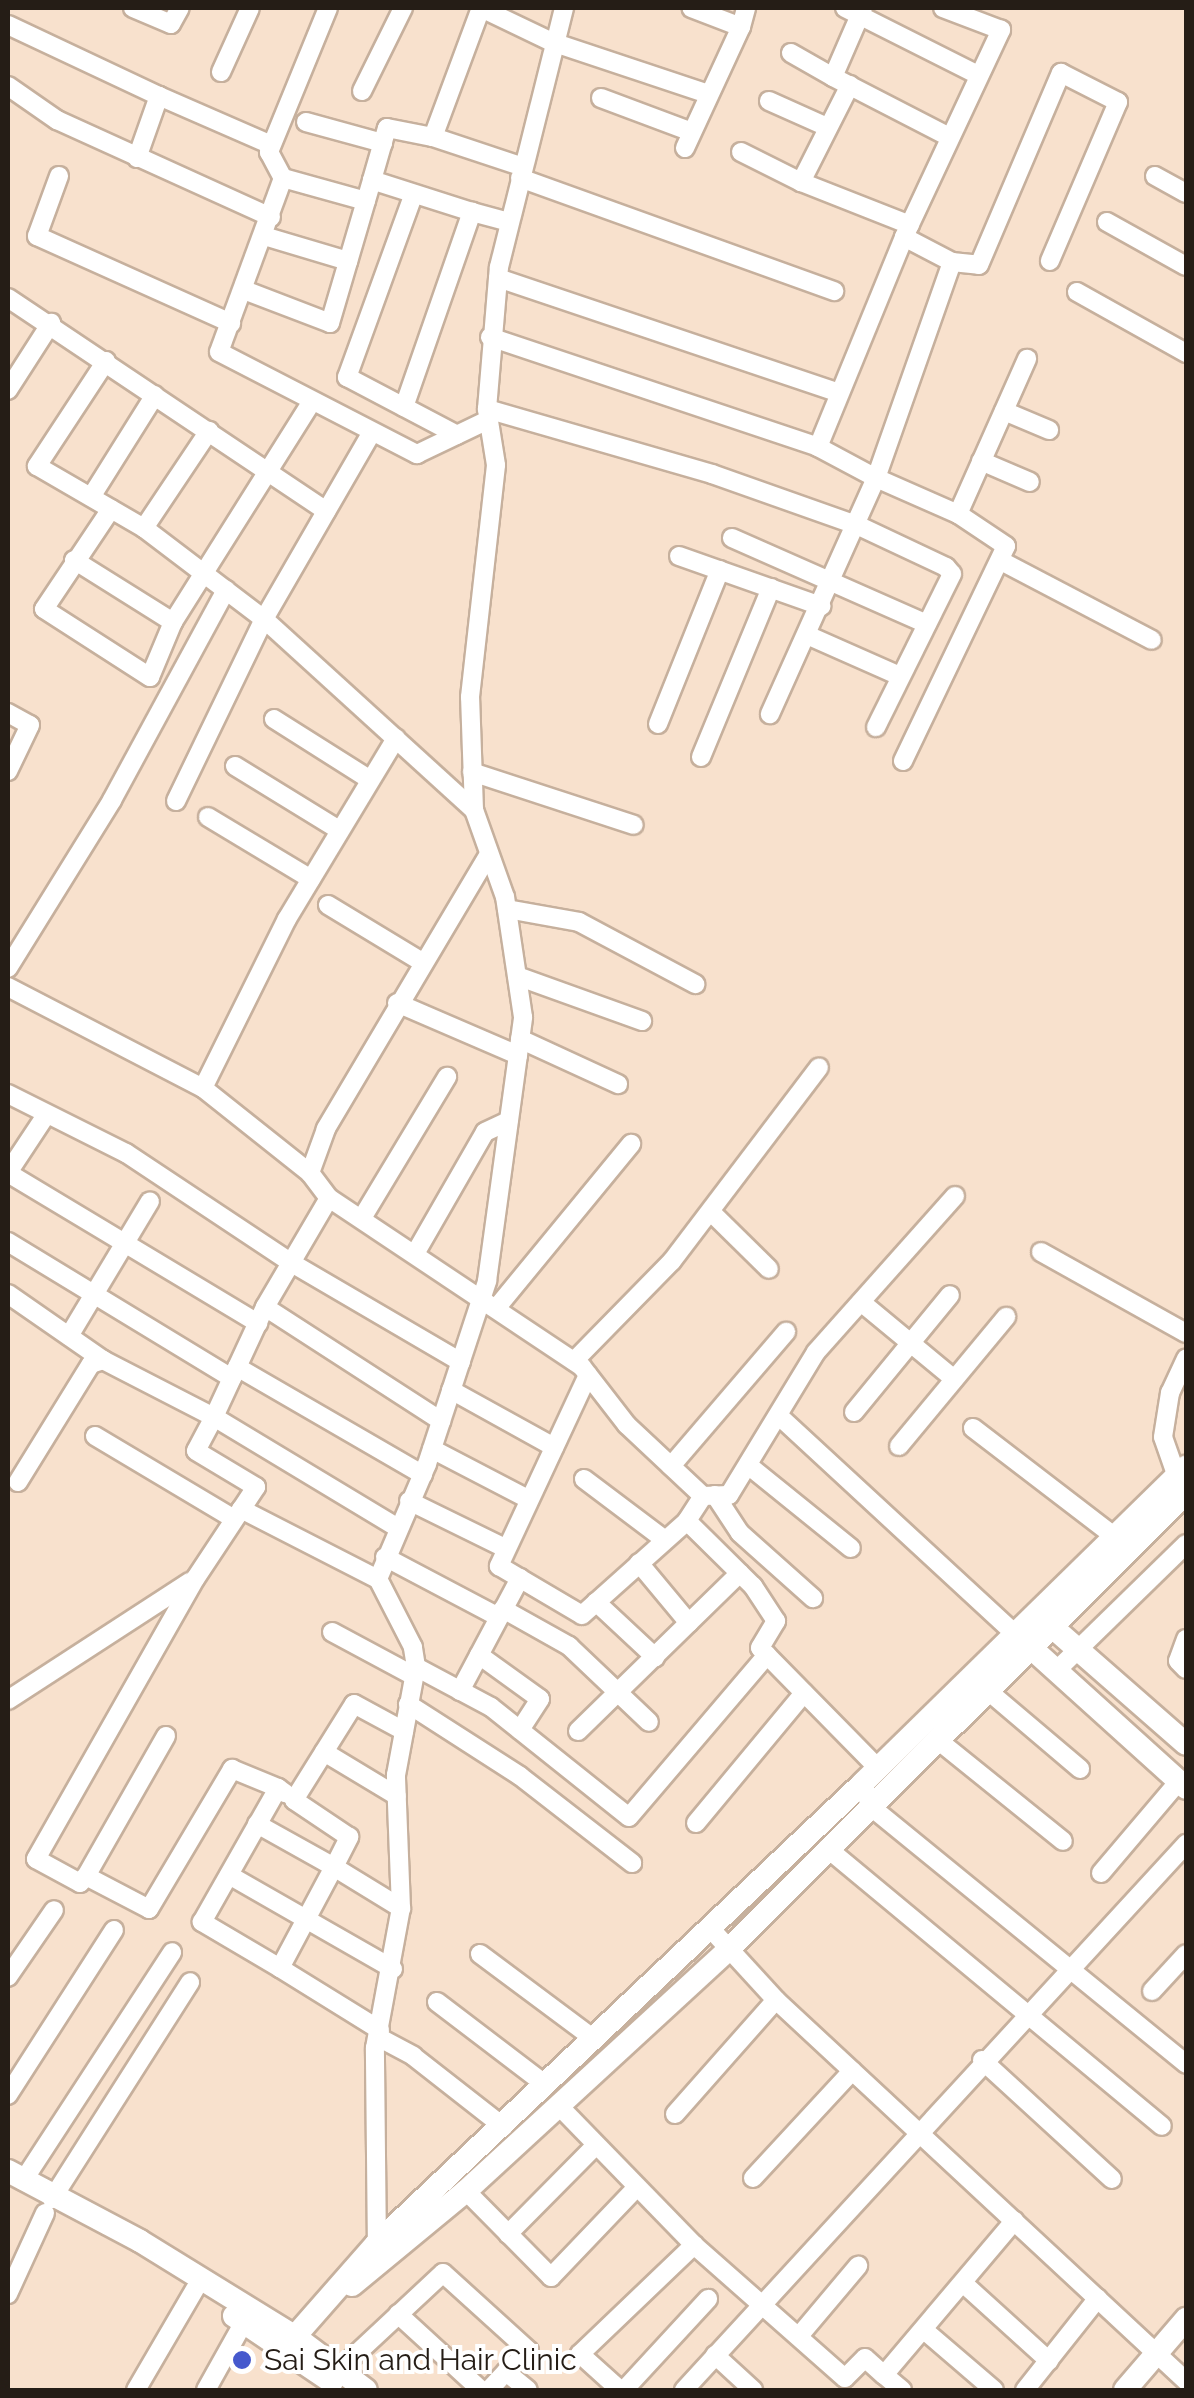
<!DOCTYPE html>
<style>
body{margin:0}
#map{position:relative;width:1194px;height:2398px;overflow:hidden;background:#f8e1cd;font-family:Raleway,sans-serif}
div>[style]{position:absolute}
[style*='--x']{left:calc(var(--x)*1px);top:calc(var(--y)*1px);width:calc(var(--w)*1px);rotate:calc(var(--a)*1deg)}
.roads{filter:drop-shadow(2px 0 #c6b09d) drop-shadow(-2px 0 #c6b09d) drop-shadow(0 2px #c6b09d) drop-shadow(0 -2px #c6b09d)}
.minor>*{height:18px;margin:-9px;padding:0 9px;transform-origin:9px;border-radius:9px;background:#fff}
.tertiary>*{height:22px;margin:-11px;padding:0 11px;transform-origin:11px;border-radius:11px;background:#fff}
.dots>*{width:28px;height:28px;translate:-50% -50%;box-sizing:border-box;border:5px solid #fff;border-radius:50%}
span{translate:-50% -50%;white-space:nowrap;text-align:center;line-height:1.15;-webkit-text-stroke:8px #fff;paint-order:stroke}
.poi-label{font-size:30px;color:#251d16}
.left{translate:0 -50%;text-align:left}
.frame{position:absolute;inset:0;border:10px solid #251d16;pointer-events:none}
</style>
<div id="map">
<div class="roads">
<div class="minor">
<div style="--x:133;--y:8;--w:41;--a:22.8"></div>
<div style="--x:171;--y:24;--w:18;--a:-61"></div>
<div style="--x:328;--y:8;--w:156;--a:112.3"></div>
<div style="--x:269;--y:152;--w:30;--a:62"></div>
<div style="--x:283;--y:178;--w:185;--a:110.2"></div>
<div style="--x:219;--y:352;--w:223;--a:27.3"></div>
<div style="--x:417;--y:454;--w:79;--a:-25.6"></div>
<div style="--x:845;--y:8;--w:149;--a:26.7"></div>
<div style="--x:863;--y:8;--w:75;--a:113.5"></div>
<div style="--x:833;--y:77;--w:131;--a:27.3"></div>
<div style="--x:8;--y:25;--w:167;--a:25.2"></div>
<div style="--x:741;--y:27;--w:20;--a:-75"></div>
<div style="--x:791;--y:53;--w:48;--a:29.7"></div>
<div style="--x:221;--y:72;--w:70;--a:-65.6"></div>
<div style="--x:850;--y:85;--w:109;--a:116.8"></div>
<div style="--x:801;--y:182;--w:117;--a:21.5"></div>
<div style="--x:8;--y:86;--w:60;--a:34.8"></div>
<div style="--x:57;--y:120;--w:235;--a:24.4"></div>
<div style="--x:362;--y:91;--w:93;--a:-63.7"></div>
<div style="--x:601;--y:98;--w:97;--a:20.5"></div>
<div style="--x:769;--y:101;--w:61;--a:24.1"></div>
<div style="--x:306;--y:122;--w:80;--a:15.3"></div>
<div style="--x:433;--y:137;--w:95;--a:18.4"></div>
<div style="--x:685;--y:148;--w:133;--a:-65.2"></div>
<div style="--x:741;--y:27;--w:53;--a:-159.2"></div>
<div style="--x:741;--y:152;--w:67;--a:26.6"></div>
<div style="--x:137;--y:158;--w:66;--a:-70.5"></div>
<div style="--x:159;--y:96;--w:122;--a:23.6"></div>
<div style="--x:59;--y:176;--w:64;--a:110.1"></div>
<div style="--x:37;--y:236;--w:213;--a:24.2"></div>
<div style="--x:1155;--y:176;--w:35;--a:29"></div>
<div style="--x:283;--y:178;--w:86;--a:15.5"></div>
<div style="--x:520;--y:178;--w:334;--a:19.8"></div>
<div style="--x:413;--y:196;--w:193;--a:110"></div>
<div style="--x:347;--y:377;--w:124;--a:27.8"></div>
<div style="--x:472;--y:212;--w:39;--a:15"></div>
<div style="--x:1107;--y:222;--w:90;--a:29.1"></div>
<div style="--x:264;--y:236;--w:88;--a:16.6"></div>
<div style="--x:904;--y:237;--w:54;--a:27.5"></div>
<div style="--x:952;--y:262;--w:27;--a:6"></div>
<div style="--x:979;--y:265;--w:209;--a:-66.9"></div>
<div style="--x:1061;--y:73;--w:64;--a:27"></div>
<div style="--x:1118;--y:102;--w:173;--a:113.2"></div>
<div style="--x:498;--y:278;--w:358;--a:18.6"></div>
<div style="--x:244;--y:290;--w:92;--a:21"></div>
<div style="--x:330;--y:323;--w:149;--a:-73.6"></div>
<div style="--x:1077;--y:292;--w:125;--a:29.2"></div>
<div style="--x:8;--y:298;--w:383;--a:33.8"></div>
<div style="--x:490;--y:337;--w:346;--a:18.5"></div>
<div style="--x:818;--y:447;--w:66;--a:28.1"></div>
<div style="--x:876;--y:478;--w:259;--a:114.2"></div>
<div style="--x:106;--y:361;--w:126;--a:123.3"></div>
<div style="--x:37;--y:466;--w:124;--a:30.1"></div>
<div style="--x:144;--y:528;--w:151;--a:37.2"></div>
<div style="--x:264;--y:619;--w:214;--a:-60"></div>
<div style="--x:8;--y:390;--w:80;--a:-57.3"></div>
<div style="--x:404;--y:407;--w:207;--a:-70.8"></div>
<div style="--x:472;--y:212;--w:105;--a:-162.3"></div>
<div style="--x:372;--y:180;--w:54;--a:-73.9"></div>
<div style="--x:387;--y:128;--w:47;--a:11.1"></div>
<div style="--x:433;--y:137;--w:138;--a:-69.6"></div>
<div style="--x:481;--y:8;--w:79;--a:25.6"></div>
<div style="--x:552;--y:42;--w:164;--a:18.4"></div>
<div style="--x:487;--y:409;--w:234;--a:16.1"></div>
<div style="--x:712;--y:474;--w:156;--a:19.5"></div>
<div style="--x:859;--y:526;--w:96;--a:25.2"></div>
<div style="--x:946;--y:567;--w:9;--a:49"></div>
<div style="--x:952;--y:574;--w:171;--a:116.4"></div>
<div style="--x:1004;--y:411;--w:49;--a:22.9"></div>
<div style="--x:818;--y:447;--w:227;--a:-67.7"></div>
<div style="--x:904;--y:237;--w:229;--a:-64.9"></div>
<div style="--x:1001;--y:30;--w:62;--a:-159.2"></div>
<div style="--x:981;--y:461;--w:53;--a:23.2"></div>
<div style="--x:91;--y:497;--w:120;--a:-57.9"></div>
<div style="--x:111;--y:509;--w:120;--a:123.8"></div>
<div style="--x:44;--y:609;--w:126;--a:32.7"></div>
<div style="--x:150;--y:677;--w:60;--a:-67.3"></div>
<div style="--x:958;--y:514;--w:170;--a:-66"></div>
<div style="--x:144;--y:528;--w:117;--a:-56.2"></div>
<div style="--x:732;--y:538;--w:213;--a:23.8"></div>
<div style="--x:679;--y:556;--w:151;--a:19.4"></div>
<div style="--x:74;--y:560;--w:117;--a:32.1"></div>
<div style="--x:173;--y:622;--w:259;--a:-57.8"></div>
<div style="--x:1001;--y:561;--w:170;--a:27.6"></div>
<div style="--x:807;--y:635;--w:102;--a:23.8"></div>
<div style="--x:8;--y:713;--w:25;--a:29"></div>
<div style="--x:30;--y:725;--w:51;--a:115.6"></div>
<div style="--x:274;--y:719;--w:112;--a:32.3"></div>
<div style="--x:658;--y:724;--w:166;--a:-68.1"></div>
<div style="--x:701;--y:757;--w:183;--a:-67.5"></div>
<div style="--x:903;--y:761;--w:238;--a:-64.4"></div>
<div style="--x:1006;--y:546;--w:58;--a:-146.3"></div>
<div style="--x:958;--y:514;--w:90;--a:-156.3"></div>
<div style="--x:876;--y:478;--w:229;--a:-70.6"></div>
<div style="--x:235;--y:766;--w:122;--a:31.6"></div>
<div style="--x:472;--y:772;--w:170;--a:18.1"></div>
<div style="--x:176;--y:801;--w:202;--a:-64.2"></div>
<div style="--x:264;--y:619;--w:284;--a:42.3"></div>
<div style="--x:208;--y:817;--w:120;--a:31"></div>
<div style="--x:489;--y:854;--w:320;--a:120.7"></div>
<div style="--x:326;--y:1129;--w:47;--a:110"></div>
<div style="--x:310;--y:1173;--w:31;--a:53"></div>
<div style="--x:329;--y:1198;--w:304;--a:33.7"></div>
<div style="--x:582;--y:1367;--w:73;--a:52.2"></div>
<div style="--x:627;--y:1425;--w:104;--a:43.1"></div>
<div style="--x:703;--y:1496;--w:30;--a:123"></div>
<div style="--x:687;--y:1521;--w:93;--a:44.6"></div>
<div style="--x:753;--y:1586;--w:42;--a:56.7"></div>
<div style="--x:776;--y:1621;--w:31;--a:121"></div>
<div style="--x:760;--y:1648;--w:170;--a:45.5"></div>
<div style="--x:328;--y:905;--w:110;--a:31.2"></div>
<div style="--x:507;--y:909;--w:73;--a:10.2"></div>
<div style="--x:579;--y:922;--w:132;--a:28.1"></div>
<div style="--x:8;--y:968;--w:198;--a:-58.2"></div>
<div style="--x:112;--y:800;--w:239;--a:-61.5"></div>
<div style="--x:517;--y:976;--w:133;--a:19.8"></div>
<div style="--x:8;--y:987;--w:220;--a:27.4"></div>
<div style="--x:203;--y:1088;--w:189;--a:-63.6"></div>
<div style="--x:287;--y:919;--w:211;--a:-58.9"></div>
<div style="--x:397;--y:1003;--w:132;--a:23.3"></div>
<div style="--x:520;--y:1039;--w:108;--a:24.7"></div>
<div style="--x:203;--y:1088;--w:137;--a:38.5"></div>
<div style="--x:8;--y:1094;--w:132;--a:26.6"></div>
<div style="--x:126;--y:1153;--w:197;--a:33.6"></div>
<div style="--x:290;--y:1262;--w:198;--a:30.3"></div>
<div style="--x:9;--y:1171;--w:67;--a:-56.5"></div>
<div style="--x:8;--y:1173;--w:292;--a:31"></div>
<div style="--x:329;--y:1198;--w:126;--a:120.4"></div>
<div style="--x:265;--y:1307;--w:210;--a:32.9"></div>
<div style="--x:711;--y:1212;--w:81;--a:44.5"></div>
<div style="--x:362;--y:1218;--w:165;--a:-58.9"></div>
<div style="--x:8;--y:1242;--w:262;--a:31.3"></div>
<div style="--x:416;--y:1252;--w:138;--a:-60.1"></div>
<div style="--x:485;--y:1132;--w:26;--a:-25"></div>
<div style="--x:1041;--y:1252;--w:166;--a:29.2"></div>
<div style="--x:8;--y:1294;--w:116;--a:34.8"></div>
<div style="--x:103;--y:1360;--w:125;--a:27.2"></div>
<div style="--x:214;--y:1417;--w:38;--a:118"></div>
<div style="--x:196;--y:1451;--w:70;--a:31"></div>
<div style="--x:256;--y:1487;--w:110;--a:123.5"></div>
<div style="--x:195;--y:1579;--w:322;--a:119.6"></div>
<div style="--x:36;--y:1859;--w:50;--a:28.6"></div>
<div style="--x:80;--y:1883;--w:9;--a:-49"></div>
<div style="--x:861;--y:1302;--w:121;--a:39.6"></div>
<div style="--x:498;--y:1306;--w:210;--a:-50.6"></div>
<div style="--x:265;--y:1307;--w:121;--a:114.9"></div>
<div style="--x:214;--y:1417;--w:213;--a:31.1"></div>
<div style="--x:69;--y:1336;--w:157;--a:-59"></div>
<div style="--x:574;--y:1361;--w:140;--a:-45.6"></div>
<div style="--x:672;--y:1261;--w:243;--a:-52.8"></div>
<div style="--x:237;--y:1367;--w:215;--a:30.1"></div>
<div style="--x:588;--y:1375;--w:211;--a:115"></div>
<div style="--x:499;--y:1566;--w:96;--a:30.6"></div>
<div style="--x:582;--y:1615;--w:141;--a:-41.8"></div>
<div style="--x:451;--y:1390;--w:118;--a:29"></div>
<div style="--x:854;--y:1412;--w:151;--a:-50.6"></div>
<div style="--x:779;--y:1416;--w:320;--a:42.7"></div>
<div style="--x:973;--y:1428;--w:179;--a:37.5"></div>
<div style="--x:95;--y:1436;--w:162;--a:30.8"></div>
<div style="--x:899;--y:1446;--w:168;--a:-50.3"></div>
<div style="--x:432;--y:1449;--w:108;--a:27.5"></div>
<div style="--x:748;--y:1465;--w:132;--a:38.9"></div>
<div style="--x:671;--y:1466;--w:177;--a:-49.4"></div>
<div style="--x:1177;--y:1477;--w:42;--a:-109.3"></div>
<div style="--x:1163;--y:1437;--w:45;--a:-81"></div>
<div style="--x:1170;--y:1393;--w:38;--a:-65"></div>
<div style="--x:584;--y:1479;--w:101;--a:37"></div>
<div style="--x:18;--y:1482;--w:139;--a:-58.3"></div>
<div style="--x:91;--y:1364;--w:13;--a:-18"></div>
<div style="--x:715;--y:1495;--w:45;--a:56.7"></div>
<div style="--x:740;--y:1533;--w:98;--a:41.7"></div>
<div style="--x:703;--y:1496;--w:26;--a:-2"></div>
<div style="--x:729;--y:1495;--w:167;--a:-58.7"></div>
<div style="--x:816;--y:1352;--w:209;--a:-48.3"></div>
<div style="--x:409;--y:1501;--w:107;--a:26.1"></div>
<div style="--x:241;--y:1509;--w:154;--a:27.1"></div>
<div style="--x:385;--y:1557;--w:129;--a:27.8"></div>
<div style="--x:639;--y:1563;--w:78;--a:50.2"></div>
<div style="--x:596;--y:1602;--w:81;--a:43"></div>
<div style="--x:503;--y:1609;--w:76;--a:29.3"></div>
<div style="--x:569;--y:1646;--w:110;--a:43.5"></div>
<div style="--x:332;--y:1632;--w:93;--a:28.2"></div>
<div style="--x:1186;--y:1639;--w:23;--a:110"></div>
<div style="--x:1178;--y:1661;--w:11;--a:45"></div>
<div style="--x:479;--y:1655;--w:75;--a:35.8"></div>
<div style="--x:540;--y:1699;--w:37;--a:123"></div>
<div style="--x:416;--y:1667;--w:85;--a:28.1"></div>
<div style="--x:491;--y:1707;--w:176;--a:38.6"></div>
<div style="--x:629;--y:1817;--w:213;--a:-49.6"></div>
<div style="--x:1058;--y:1669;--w:179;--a:-44.3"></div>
<div style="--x:987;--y:1690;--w:122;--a:40.3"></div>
<div style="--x:460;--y:1691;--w:128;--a:-62"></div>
<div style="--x:8;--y:1700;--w:217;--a:-33"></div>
<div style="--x:408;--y:1704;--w:133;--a:32.7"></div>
<div style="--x:520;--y:1776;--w:142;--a:37.8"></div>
<div style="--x:578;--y:1731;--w:226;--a:-44.3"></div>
<div style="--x:166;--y:1736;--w:161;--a:119.7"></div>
<div style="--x:86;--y:1876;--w:71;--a:27.6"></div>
<div style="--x:149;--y:1909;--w:163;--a:-59.3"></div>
<div style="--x:232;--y:1769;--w:50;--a:22.4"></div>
<div style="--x:939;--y:1741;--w:159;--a:38.9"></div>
<div style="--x:324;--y:1752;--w:85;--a:31.1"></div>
<div style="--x:863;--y:1783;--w:24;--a:73"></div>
<div style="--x:870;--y:1806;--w:408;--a:39.2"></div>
<div style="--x:696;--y:1823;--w:169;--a:-50.3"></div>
<div style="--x:257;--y:1824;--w:88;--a:29.2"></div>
<div style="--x:334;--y:1867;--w:34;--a:-63"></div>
<div style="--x:349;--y:1837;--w:66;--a:-146.1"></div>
<div style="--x:294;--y:1800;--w:113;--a:-58"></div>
<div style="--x:354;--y:1704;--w:57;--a:28.4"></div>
<div style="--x:827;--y:1848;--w:435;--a:39.7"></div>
<div style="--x:1101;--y:1873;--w:121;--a:-49.7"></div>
<div style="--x:229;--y:1875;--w:189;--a:29.8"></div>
<div style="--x:710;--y:1928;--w:98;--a:47.5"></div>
<div style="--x:776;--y:2000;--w:560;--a:42.9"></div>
<div style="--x:480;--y:1954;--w:142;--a:36.7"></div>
<div style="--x:280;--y:1968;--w:91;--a:-149.5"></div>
<div style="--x:202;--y:1922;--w:154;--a:-60.4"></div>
<div style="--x:278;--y:1788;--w:9;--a:36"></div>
<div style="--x:8;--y:1977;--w:81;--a:-55.5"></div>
<div style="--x:1152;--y:1991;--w:50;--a:-47.4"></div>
<div style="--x:437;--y:2002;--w:137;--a:37.3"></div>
<div style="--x:380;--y:2030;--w:118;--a:-148.2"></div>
<div style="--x:280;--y:1968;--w:115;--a:-61.9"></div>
<div style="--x:334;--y:1867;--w:79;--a:31.5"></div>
<div style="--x:378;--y:2037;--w:40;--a:28"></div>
<div style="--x:413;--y:2056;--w:115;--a:38"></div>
<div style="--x:982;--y:2060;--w:176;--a:42.5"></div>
<div style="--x:8;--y:2095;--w:196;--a:-57.3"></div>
<div style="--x:558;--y:2105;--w:195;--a:45.8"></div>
<div style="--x:694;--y:2245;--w:201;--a:41.4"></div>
<div style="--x:845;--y:2378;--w:28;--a:-45"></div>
<div style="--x:865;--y:2358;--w:25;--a:42"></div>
<div style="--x:675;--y:2114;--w:152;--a:-48.5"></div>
<div style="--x:753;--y:2178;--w:146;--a:-47.2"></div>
<div style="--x:23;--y:2181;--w:273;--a:-56.9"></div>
<div style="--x:466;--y:2191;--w:121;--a:45.3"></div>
<div style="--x:551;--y:2277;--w:124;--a:-46.3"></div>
<div style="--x:52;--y:2199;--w:257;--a:-57.5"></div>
<div style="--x:508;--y:2234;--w:124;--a:-45.3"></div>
<div style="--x:377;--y:2251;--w:203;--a:-90.6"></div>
<div style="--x:375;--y:2048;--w:142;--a:-79.5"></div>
<div style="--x:401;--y:1908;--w:133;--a:-92.2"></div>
<div style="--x:396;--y:1775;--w:110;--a:-79.5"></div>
<div style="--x:416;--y:1667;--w:20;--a:-99"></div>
<div style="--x:413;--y:1647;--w:76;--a:-117.2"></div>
<div style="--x:378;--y:1579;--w:125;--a:-66.9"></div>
<div style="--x:427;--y:1464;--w:193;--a:-71.8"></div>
<div style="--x:487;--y:1281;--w:266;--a:-82.2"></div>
<div style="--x:523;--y:1017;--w:121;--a:-98.5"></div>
<div style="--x:505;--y:897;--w:92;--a:-109.6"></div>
<div style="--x:474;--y:810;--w:113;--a:-92"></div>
<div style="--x:470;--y:697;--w:233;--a:-83.6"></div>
<div style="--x:496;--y:465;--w:57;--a:-99.1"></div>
<div style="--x:487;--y:409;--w:143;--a:-85.2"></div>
<div style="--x:499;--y:267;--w:267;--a:-75.9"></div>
<div style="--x:963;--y:2283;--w:116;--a:42.2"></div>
<div style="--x:8;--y:2294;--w:89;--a:-65.4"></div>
<div style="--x:398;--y:2314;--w:113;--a:42.5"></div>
<div style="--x:924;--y:2330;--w:92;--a:40.6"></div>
<div style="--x:799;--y:2336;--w:92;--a:-49.9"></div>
<div style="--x:715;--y:2355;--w:52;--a:42.6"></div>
<div style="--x:339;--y:2370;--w:142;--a:-43"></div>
<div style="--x:443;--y:2273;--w:116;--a:42.2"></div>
<div style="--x:529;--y:2351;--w:31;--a:138"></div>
<div style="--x:136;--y:2390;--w:117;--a:-59.7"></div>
<div style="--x:206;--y:2390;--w:78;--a:-60.8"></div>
<div style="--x:489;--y:2390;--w:25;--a:-47"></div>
<div style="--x:506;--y:2372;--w:28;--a:39"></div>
<div style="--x:620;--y:2390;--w:54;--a:-138"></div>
<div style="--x:580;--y:2354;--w:158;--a:-43.7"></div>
<div style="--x:624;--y:2390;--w:124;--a:-47.3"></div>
<div style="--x:684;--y:2390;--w:742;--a:-47.4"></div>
<div style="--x:902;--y:2390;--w:23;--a:-140"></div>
<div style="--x:884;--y:2375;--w:202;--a:-49.8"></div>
<div style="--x:1025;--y:2390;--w:117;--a:-51.6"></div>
</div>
<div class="tertiary">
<div style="--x:1042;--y:1618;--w:191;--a:41.2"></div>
<div style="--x:1018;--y:1636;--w:227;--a:42.1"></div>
<div style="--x:8;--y:2171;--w:149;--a:27.9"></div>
<div style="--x:140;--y:2241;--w:185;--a:31.7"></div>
<div style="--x:297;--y:2338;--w:86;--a:37"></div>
<div style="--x:352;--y:2285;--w:148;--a:-39.5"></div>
<div style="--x:466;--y:2191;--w:355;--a:-42.6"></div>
<div style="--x:727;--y:1951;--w:648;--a:-44.94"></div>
<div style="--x:234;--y:2316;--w:118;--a:34"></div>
<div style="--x:283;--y:2350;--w:141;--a:-48.7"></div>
<div style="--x:376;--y:2244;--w:671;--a:-43.43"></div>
<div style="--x:863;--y:1783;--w:452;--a:-44.4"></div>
<div style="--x:1125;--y:2390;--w:94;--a:-49.3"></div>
</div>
</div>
<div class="dots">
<div style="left:242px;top:2360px;background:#4659cd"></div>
</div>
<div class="poi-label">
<span class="left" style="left:264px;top:2360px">Sai Skin and Hair Clinic</span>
</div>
<div class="frame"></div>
</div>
